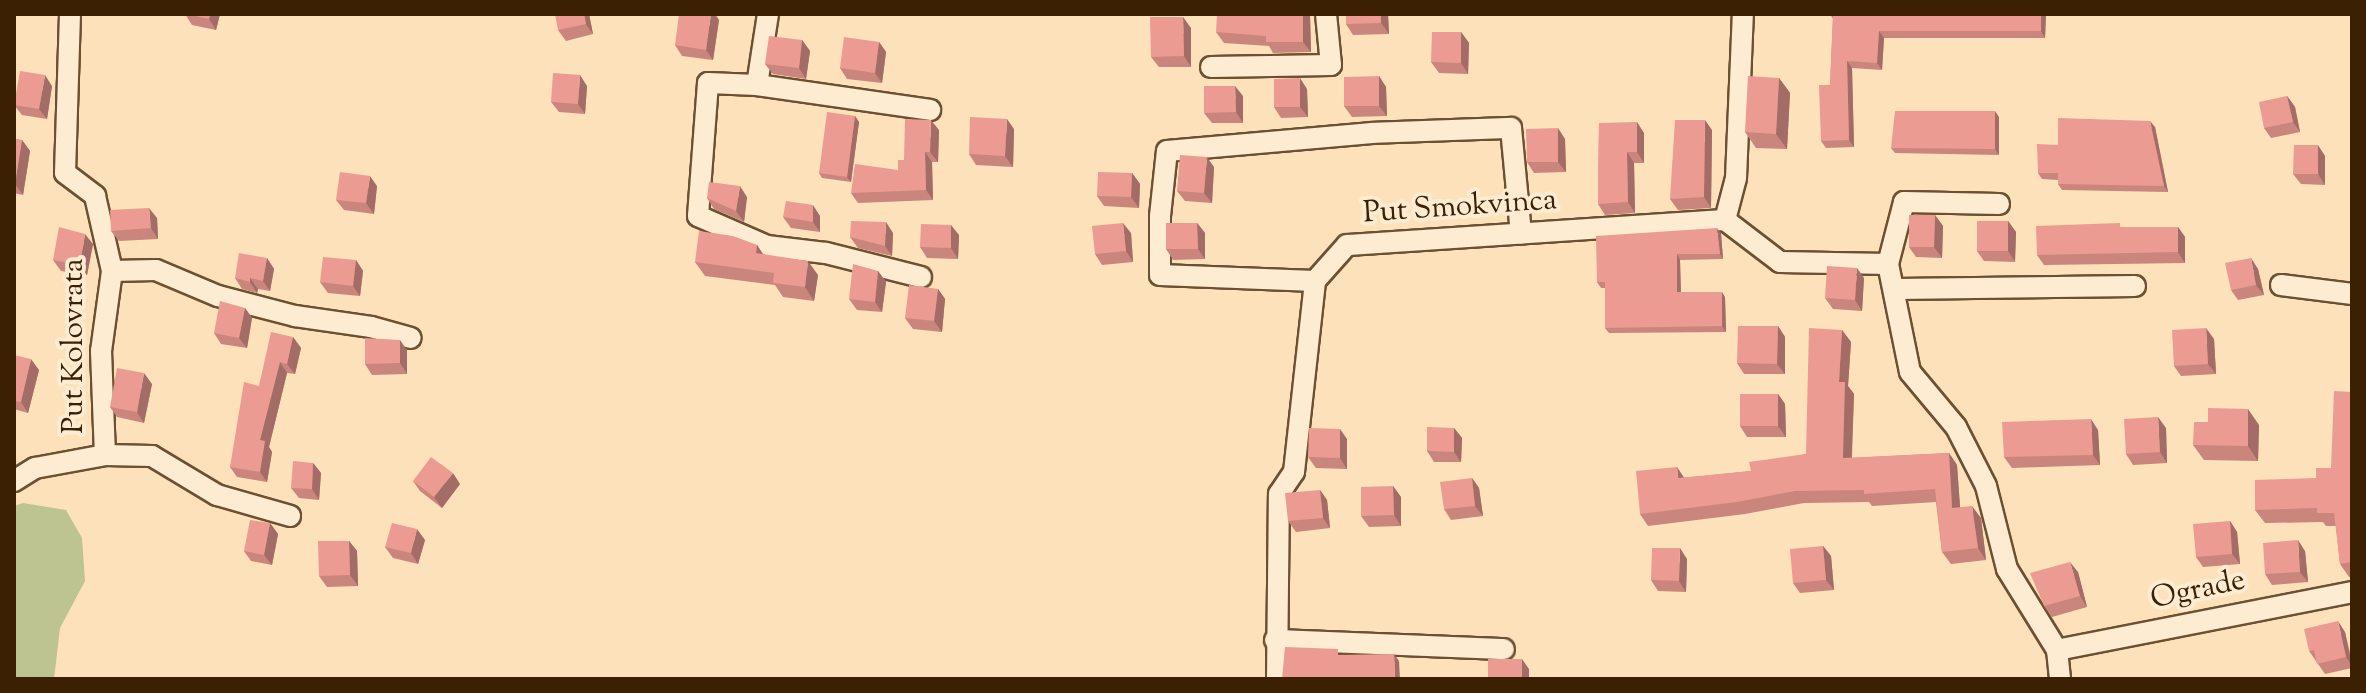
<!DOCTYPE html>
<style>
body{margin:0}
#map{position:relative;width:2366px;height:693px;overflow:hidden;background:#fde1ba;font-family:"Sorts Mill Goudy",serif}
div>[style]{position:absolute}
[style*='--x']{left:calc(var(--x)*1px);top:calc(var(--y)*1px);width:calc(var(--w)*1px);rotate:calc(var(--a)*1deg)}
.green>*{inset:0;background:#bdc391}
.roads{filter:drop-shadow(2px 0 #6c5032) drop-shadow(-2px 0 #6c5032) drop-shadow(0 2px #6c5032) drop-shadow(0 -2px #6c5032)}
.minor>*{height:20px;margin:-10px;padding:0 10px;transform-origin:10px;border-radius:10px;background:#feecd2}
.wall>*{inset:0;background:#ca857d}
.shaded-wall>*{inset:0;background:#a46c66}
.building>*{inset:0;background:#eb9b91}
span{translate:-50% -50%;white-space:nowrap;text-align:center;line-height:1.15;-webkit-text-stroke:8px #feecd2;paint-order:stroke}
.street-label{font-size:30px;color:#3c2004}
.frame{position:absolute;inset:0;border:16px solid #3c2004;pointer-events:none}
</style>
<div id="map">
<div class="green">
<div style="clip-path:polygon(23px 503px,66px 510px,82px 538px,85px 581px,60px 628px,54px 679px,14px 679px,14px 506px)"></div>
</div>
<div class="roads">
<div class="minor">
<div style="--x:70;--y:14;--w:159;--a:91.8"></div>
<div style="--x:65;--y:173;--w:38;--a:37"></div>
<div style="--x:95;--y:196;--w:77;--a:77.2"></div>
<div style="--x:112;--y:271;--w:81;--a:97.8"></div>
<div style="--x:101;--y:351;--w:104;--a:87.8"></div>
<div style="--x:768;--y:14;--w:72;--a:98.8"></div>
<div style="--x:757;--y:85;--w:175;--a:8.2"></div>
<div style="--x:1211;--y:67;--w:120;--a:-1"></div>
<div style="--x:1331;--y:65;--w:51;--a:-95.6"></div>
<div style="--x:757;--y:85;--w:49;--a:-177.7"></div>
<div style="--x:708;--y:83;--w:133;--a:94.3"></div>
<div style="--x:698;--y:216;--w:75;--a:23.5"></div>
<div style="--x:767;--y:246;--w:59;--a:6.8"></div>
<div style="--x:826;--y:253;--w:98;--a:14.2"></div>
<div style="--x:1725;--y:220;--w:69;--a:37.4"></div>
<div style="--x:1780;--y:262;--w:108;--a:1.1"></div>
<div style="--x:1888;--y:264;--w:110;--a:78.5"></div>
<div style="--x:1910;--y:372;--w:72;--a:50.1"></div>
<div style="--x:1956;--y:427;--w:66;--a:63"></div>
<div style="--x:1986;--y:486;--w:86;--a:75.8"></div>
<div style="--x:2007;--y:569;--w:95;--a:58.3"></div>
<div style="--x:2057;--y:650;--w:29;--a:84"></div>
<div style="--x:1725;--y:220;--w:43;--a:-75.3"></div>
<div style="--x:1736;--y:178;--w:164;--a:-87.6"></div>
<div style="--x:1888;--y:264;--w:64;--a:-75.5"></div>
<div style="--x:1904;--y:202;--w:95;--a:1.2"></div>
<div style="--x:112;--y:271;--w:44;--a:-1.3"></div>
<div style="--x:156;--y:270;--w:67;--a:22.8"></div>
<div style="--x:218;--y:296;--w:80;--a:14.6"></div>
<div style="--x:295;--y:316;--w:77;--a:8.2"></div>
<div style="--x:371;--y:327;--w:41;--a:15.4"></div>
<div style="--x:1315;--y:281;--w:155;--a:-177.8"></div>
<div style="--x:1160;--y:275;--w:59;--a:-90"></div>
<div style="--x:1160;--y:216;--w:65;--a:-83.9"></div>
<div style="--x:1167;--y:151;--w:206;--a:-5"></div>
<div style="--x:1372;--y:133;--w:139;--a:-2.1"></div>
<div style="--x:1511;--y:128;--w:106;--a:84.6"></div>
<div style="--x:2281;--y:285;--w:72;--a:7.2"></div>
<div style="--x:1896;--y:289;--w:239;--a:-0.7"></div>
<div style="--x:14;--y:481;--w:25;--a:-32"></div>
<div style="--x:35;--y:468;--w:71;--a:-10.5"></div>
<div style="--x:105;--y:455;--w:47;--a:1.2"></div>
<div style="--x:152;--y:456;--w:76;--a:31"></div>
<div style="--x:217;--y:495;--w:76;--a:16"></div>
<div style="--x:1275;--y:640;--w:229;--a:2.3"></div>
<div style="--x:2057;--y:650;--w:301;--a:-11.1"></div>
<div style="--x:1277;--y:679;--w:185;--a:-89.4"></div>
<div style="--x:1279;--y:494;--w:27;--a:-56"></div>
<div style="--x:1294;--y:472;--w:192;--a:-83.7"></div>
<div style="--x:1315;--y:281;--w:48;--a:-48.4"></div>
<div style="--x:1347;--y:245;--w:379;--a:-3.8"></div>
</div>
</div>
<div class="wall">
<div style="clip-path:polygon(185px 14px,220px 14px,216px 30px,192px 25px)"></div>
<div style="clip-path:polygon(589px 14px,593px 34px,566px 41px,558px 30px)"></div>
<div style="clip-path:polygon(1388px 14px,1389px 34px,1353px 35px,1346px 24px)"></div>
<div style="clip-path:polygon(1830px 14px,2046px 14px,2045px 38px,1884px 38px,1882px 70px,1852px 68px,1854px 147px,1826px 148px,1821px 141px,1830px 85px,1833px 19px)"></div>
<div style="clip-path:polygon(1310px 15px,1311px 52px,1273px 53px,1269px 46px,1224px 43px,1216px 32px)"></div>
<div style="clip-path:polygon(719px 20px,713px 60px,682px 56px,675px 45px)"></div>
<div style="clip-path:polygon(1191px 28px,1191px 67px,1159px 67px,1151px 57px)"></div>
<div style="clip-path:polygon(1461px 32px,1469px 43px,1468px 74px,1439px 73px,1431px 62px)"></div>
<div style="clip-path:polygon(802px 40px,810px 51px,806px 79px,773px 74px,765px 64px)"></div>
<div style="clip-path:polygon(879px 42px,886px 52px,882px 83px,847px 79px,840px 68px)"></div>
<div style="clip-path:polygon(1379px 76px,1386px 87px,1387px 116px,1352px 117px,1344px 106px)"></div>
<div style="clip-path:polygon(1779px 78px,1790px 93px,1787px 149px,1756px 148px,1745px 132px)"></div>
<div style="clip-path:polygon(52px 86px,47px 119px,22px 115px,14px 105px)"></div>
<div style="clip-path:polygon(587px 86px,585px 114px,559px 112px,551px 102px)"></div>
<div style="clip-path:polygon(1307px 89px,1308px 117px,1281px 118px,1274px 107px)"></div>
<div style="clip-path:polygon(1243px 96px,1243px 123px,1212px 123px,1204px 113px)"></div>
<div style="clip-path:polygon(2287px 96px,2295px 107px,2300px 132px,2271px 138px,2264px 128px)"></div>
<div style="clip-path:polygon(855px 116px,859px 122px,851px 182px,822px 178px,819px 173px)"></div>
<div style="clip-path:polygon(1999px 117px,1999px 155px,1895px 153px,1891px 148px)"></div>
<div style="clip-path:polygon(1599px 123px,1644px 133px,1644px 163px,1634px 163px,1635px 213px,1605px 215px,1598px 204px)"></div>
<div style="clip-path:polygon(2155px 127px,2168px 192px,2062px 190px,2058px 184px,2058px 180px,2042px 179px,2038px 173px,2058px 145px)"></div>
<div style="clip-path:polygon(1014px 129px,1013px 167px,976px 165px,969px 154px)"></div>
<div style="clip-path:polygon(939px 130px,938px 162px,932px 162px,933px 200px,858px 203px,851px 193px,898px 170px,904px 160px)"></div>
<div style="clip-path:polygon(1712px 130px,1711px 208px,1678px 210px,1670px 199px)"></div>
<div style="clip-path:polygon(14px 139px,22px 140px,30px 151px,23px 195px,14px 193px)"></div>
<div style="clip-path:polygon(1565px 139px,1566px 172px,1534px 173px,1527px 162px)"></div>
<div style="clip-path:polygon(2325px 156px,2325px 185px,2301px 184px,2293px 174px)"></div>
<div style="clip-path:polygon(1214px 167px,1212px 203px,1185px 201px,1177px 191px)"></div>
<div style="clip-path:polygon(1132px 173px,1140px 184px,1139px 208px,1104px 206px,1097px 196px)"></div>
<div style="clip-path:polygon(377px 186px,374px 214px,344px 210px,336px 200px)"></div>
<div style="clip-path:polygon(747px 197px,744px 222px,714px 209px,707px 198px)"></div>
<div style="clip-path:polygon(1935px 215px,1943px 226px,1942px 258px,1916px 257px,1909px 247px)"></div>
<div style="clip-path:polygon(820px 216px,820px 232px,791px 228px,783px 217px)"></div>
<div style="clip-path:polygon(157px 218px,158px 239px,119px 241px,111px 231px)"></div>
<div style="clip-path:polygon(2008px 221px,2016px 232px,2015px 262px,1984px 261px,1977px 251px)"></div>
<div style="clip-path:polygon(1197px 223px,1205px 233px,1205px 259px,1173px 260px,1166px 249px)"></div>
<div style="clip-path:polygon(2123px 227px,2178px 227px,2185px 237px,2185px 263px,2044px 265px,2037px 255px)"></div>
<div style="clip-path:polygon(893px 233px,892px 256px,858px 248px,850px 237px)"></div>
<div style="clip-path:polygon(1131px 233px,1133px 262px,1102px 265px,1095px 254px)"></div>
<div style="clip-path:polygon(1721px 233px,1723px 259px,1680px 260px,1681px 292px,1725px 297px,1726px 332px,1609px 333px,1605px 328px,1605px 288px,1601px 288px,1597px 282px)"></div>
<div style="clip-path:polygon(959px 235px,958px 259px,927px 258px,920px 247px)"></div>
<div style="clip-path:polygon(93px 244px,87px 275px,61px 271px,53px 260px)"></div>
<div style="clip-path:polygon(757px 245px,763px 254px,818px 275px,814px 301px,783px 297px,775px 285px,705px 276px,695px 262px)"></div>
<div style="clip-path:polygon(267px 258px,274px 269px,270px 291px,258px 289px,257px 293px,242px 289px,235px 278px)"></div>
<div style="clip-path:polygon(356px 260px,363px 271px,360px 296px,328px 293px,320px 282px)"></div>
<div style="clip-path:polygon(2258px 269px,2264px 295px,2238px 300px,2231px 290px)"></div>
<div style="clip-path:polygon(878px 271px,886px 282px,882px 312px,857px 310px,849px 299px)"></div>
<div style="clip-path:polygon(1864px 278px,1862px 311px,1833px 309px,1825px 298px)"></div>
<div style="clip-path:polygon(938px 289px,945px 299px,942px 332px,913px 329px,905px 318px)"></div>
<div style="clip-path:polygon(245px 308px,252px 318px,247px 348px,221px 344px,214px 333px)"></div>
<div style="clip-path:polygon(1778px 326px,1785px 337px,1785px 374px,1744px 374px,1737px 363px)"></div>
<div style="clip-path:polygon(1842px 330px,1851px 342px,1848px 386px,1854px 394px,1852px 458px,1949px 453px,1957px 465px,1960px 508px,1981px 518px,1986px 560px,1951px 564px,1942px 552px,1936px 502px,1872px 506px,1869px 502px,1804px 503px,1745px 514px,1648px 526px,1640px 514px,1684px 478px,1751px 471px,1806px 454px)"></div>
<div style="clip-path:polygon(293px 337px,301px 348px,295px 374px,287px 373px,269px 447px,272px 452px,267px 482px,237px 477px,230px 467px,259px 386px)"></div>
<div style="clip-path:polygon(2214px 339px,2216px 374px,2181px 376px,2174px 366px)"></div>
<div style="clip-path:polygon(407px 350px,407px 374px,372px 375px,365px 364px)"></div>
<div style="clip-path:polygon(14px 355px,39px 370px,28px 413px,14px 409px)"></div>
<div style="clip-path:polygon(152px 384px,144px 423px,117px 417px,110px 407px)"></div>
<div style="clip-path:polygon(2352px 392px,2352px 577px,2349px 577px,2340px 564px,2336px 526px,2326px 526px,2323px 522px,2265px 523px,2255px 510px,2316px 478px,2331px 468px)"></div>
<div style="clip-path:polygon(1778px 394px,1785px 404px,1786px 437px,1747px 437px,1740px 426px)"></div>
<div style="clip-path:polygon(2259px 425px,2258px 461px,2204px 460px,2193px 445px)"></div>
<div style="clip-path:polygon(1454px 428px,1462px 438px,1461px 462px,1434px 462px,1427px 451px)"></div>
<div style="clip-path:polygon(2166px 428px,2167px 463px,2133px 465px,2126px 454px)"></div>
<div style="clip-path:polygon(2098px 430px,2100px 465px,2012px 468px,2004px 457px)"></div>
<div style="clip-path:polygon(1347px 439px,1347px 469px,1316px 468px,1308px 457px)"></div>
<div style="clip-path:polygon(313px 463px,321px 473px,319px 500px,299px 498px,291px 488px)"></div>
<div style="clip-path:polygon(1472px 478px,1479px 488px,1483px 516px,1451px 520px,1444px 509px)"></div>
<div style="clip-path:polygon(413px 481px,460px 484px,442px 508px,420px 491px)"></div>
<div style="clip-path:polygon(1393px 486px,1401px 497px,1401px 526px,1369px 527px,1361px 516px)"></div>
<div style="clip-path:polygon(1320px 490px,1327px 500px,1330px 528px,1296px 532px,1288px 521px)"></div>
<div style="clip-path:polygon(2230px 521px,2237px 532px,2240px 564px,2203px 567px,2196px 557px)"></div>
<div style="clip-path:polygon(270px 523px,278px 534px,272px 565px,251px 561px,244px 551px)"></div>
<div style="clip-path:polygon(425px 540px,418px 564px,393px 558px,385px 547px)"></div>
<div style="clip-path:polygon(349px 541px,357px 551px,358px 586px,327px 587px,319px 576px)"></div>
<div style="clip-path:polygon(1823px 546px,1831px 556px,1834px 590px,1800px 593px,1793px 583px)"></div>
<div style="clip-path:polygon(2305px 551px,2308px 582px,2272px 585px,2265px 574px)"></div>
<div style="clip-path:polygon(1687px 559px,1686px 592px,1658px 591px,1651px 580px)"></div>
<div style="clip-path:polygon(2078px 572px,2087px 607px,2052px 617px,2044px 606px)"></div>
<div style="clip-path:polygon(2345px 632px,2352px 661px,2352px 668px,2325px 674px,2309px 651px)"></div>
</div>
<div class="shaded-wall">
<div style="clip-path:polygon(210px 14px,220px 14px,216px 30px,209px 19px)"></div>
<div style="clip-path:polygon(584px 14px,589px 14px,593px 34px,586px 24px)"></div>
<div style="clip-path:polygon(711px 14px,715px 14px,719px 20px,713px 60px,706px 50px)"></div>
<div style="clip-path:polygon(1303px 14px,1310px 15px,1311px 52px,1303px 42px)"></div>
<div style="clip-path:polygon(1381px 14px,1388px 14px,1389px 34px,1381px 23px)"></div>
<div style="clip-path:polygon(2041px 14px,2046px 14px,2045px 38px,2041px 31px)"></div>
<div style="clip-path:polygon(1183px 17px,1191px 28px,1191px 67px,1184px 56px)"></div>
<div style="clip-path:polygon(1879px 31px,1884px 38px,1882px 70px,1877px 63px)"></div>
<div style="clip-path:polygon(1461px 32px,1469px 43px,1468px 74px,1461px 63px)"></div>
<div style="clip-path:polygon(802px 40px,810px 51px,806px 79px,799px 68px)"></div>
<div style="clip-path:polygon(879px 42px,886px 52px,882px 83px,875px 73px)"></div>
<div style="clip-path:polygon(1847px 61px,1852px 68px,1854px 147px,1849px 140px)"></div>
<div style="clip-path:polygon(45px 75px,52px 86px,47px 119px,39px 109px)"></div>
<div style="clip-path:polygon(580px 75px,587px 86px,585px 114px,578px 104px)"></div>
<div style="clip-path:polygon(1379px 76px,1386px 87px,1387px 116px,1379px 106px)"></div>
<div style="clip-path:polygon(1300px 78px,1307px 89px,1308px 117px,1300px 107px)"></div>
<div style="clip-path:polygon(1779px 78px,1790px 93px,1787px 149px,1776px 134px)"></div>
<div style="clip-path:polygon(1235px 86px,1243px 96px,1243px 123px,1236px 112px)"></div>
<div style="clip-path:polygon(2287px 96px,2295px 107px,2300px 132px,2293px 122px)"></div>
<div style="clip-path:polygon(1995px 111px,1999px 117px,1999px 155px,1995px 149px)"></div>
<div style="clip-path:polygon(855px 116px,859px 122px,851px 182px,847px 177px)"></div>
<div style="clip-path:polygon(1007px 119px,1014px 129px,1013px 167px,1005px 156px)"></div>
<div style="clip-path:polygon(931px 120px,939px 130px,938px 162px,930px 152px)"></div>
<div style="clip-path:polygon(1705px 120px,1712px 130px,1711px 208px,1704px 197px)"></div>
<div style="clip-path:polygon(2150px 121px,2155px 127px,2168px 192px,2164px 186px)"></div>
<div style="clip-path:polygon(1637px 122px,1644px 133px,1644px 163px,1637px 152px)"></div>
<div style="clip-path:polygon(1558px 128px,1565px 139px,1566px 172px,1558px 162px)"></div>
<div style="clip-path:polygon(22px 140px,30px 151px,23px 195px,15px 184px)"></div>
<div style="clip-path:polygon(2318px 145px,2325px 156px,2325px 185px,2318px 174px)"></div>
<div style="clip-path:polygon(925px 152px,932px 162px,933px 200px,926px 190px)"></div>
<div style="clip-path:polygon(1627px 152px,1634px 163px,1635px 213px,1628px 202px)"></div>
<div style="clip-path:polygon(1207px 157px,1214px 167px,1212px 203px,1204px 193px)"></div>
<div style="clip-path:polygon(1132px 173px,1140px 184px,1139px 208px,1131px 197px)"></div>
<div style="clip-path:polygon(370px 176px,377px 186px,374px 214px,366px 203px)"></div>
<div style="clip-path:polygon(740px 186px,747px 197px,744px 222px,736px 211px)"></div>
<div style="clip-path:polygon(813px 205px,820px 216px,820px 232px,813px 222px)"></div>
<div style="clip-path:polygon(149px 208px,157px 218px,158px 239px,151px 228px)"></div>
<div style="clip-path:polygon(1935px 215px,1943px 226px,1942px 258px,1934px 247px)"></div>
<div style="clip-path:polygon(2008px 221px,2016px 232px,2015px 262px,2008px 251px)"></div>
<div style="clip-path:polygon(886px 222px,893px 233px,892px 256px,885px 246px)"></div>
<div style="clip-path:polygon(1123px 223px,1131px 233px,1133px 262px,1126px 251px)"></div>
<div style="clip-path:polygon(1197px 223px,1205px 233px,1205px 259px,1198px 249px)"></div>
<div style="clip-path:polygon(951px 225px,959px 235px,958px 259px,951px 248px)"></div>
<div style="clip-path:polygon(2178px 227px,2185px 237px,2185px 263px,2178px 252px)"></div>
<div style="clip-path:polygon(1717px 228px,1721px 233px,1723px 259px,1720px 254px)"></div>
<div style="clip-path:polygon(85px 234px,93px 244px,87px 275px,80px 265px)"></div>
<div style="clip-path:polygon(757px 245px,766px 259px,756px 253px)"></div>
<div style="clip-path:polygon(1677px 254px,1680px 260px,1681px 298px,1677px 292px)"></div>
<div style="clip-path:polygon(267px 258px,274px 269px,270px 291px,263px 281px)"></div>
<div style="clip-path:polygon(2251px 258px,2258px 269px,2264px 295px,2256px 285px)"></div>
<div style="clip-path:polygon(356px 260px,363px 271px,360px 296px,353px 286px)"></div>
<div style="clip-path:polygon(808px 261px,818px 275px,814px 301px,805px 287px)"></div>
<div style="clip-path:polygon(1857px 268px,1864px 278px,1862px 311px,1855px 300px)"></div>
<div style="clip-path:polygon(878px 271px,886px 282px,882px 312px,875px 302px)"></div>
<div style="clip-path:polygon(250px 278px,258px 289px,257px 293px,250px 282px)"></div>
<div style="clip-path:polygon(938px 289px,945px 299px,942px 332px,934px 321px)"></div>
<div style="clip-path:polygon(1722px 292px,1725px 297px,1726px 332px,1722px 326px)"></div>
<div style="clip-path:polygon(245px 308px,252px 318px,247px 348px,239px 338px)"></div>
<div style="clip-path:polygon(1778px 326px,1785px 337px,1785px 374px,1777px 364px)"></div>
<div style="clip-path:polygon(2206px 328px,2214px 339px,2216px 374px,2208px 364px)"></div>
<div style="clip-path:polygon(1842px 330px,1851px 342px,1848px 386px,1854px 394px,1851px 470px,1843px 458px,1839px 382px)"></div>
<div style="clip-path:polygon(293px 337px,301px 348px,295px 374px,287px 364px)"></div>
<div style="clip-path:polygon(400px 340px,407px 350px,407px 374px,400px 363px)"></div>
<div style="clip-path:polygon(31px 359px,39px 370px,28px 413px,21px 402px)"></div>
<div style="clip-path:polygon(280px 362px,287px 373px,269px 447px,272px 452px,267px 482px,260px 472px,260px 440px)"></div>
<div style="clip-path:polygon(144px 373px,152px 384px,144px 423px,137px 412px)"></div>
<div style="clip-path:polygon(1778px 394px,1785px 404px,1786px 437px,1778px 426px)"></div>
<div style="clip-path:polygon(2248px 409px,2259px 425px,2258px 461px,2248px 446px)"></div>
<div style="clip-path:polygon(2158px 417px,2166px 428px,2167px 463px,2160px 452px)"></div>
<div style="clip-path:polygon(2091px 419px,2098px 430px,2100px 465px,2093px 455px)"></div>
<div style="clip-path:polygon(1454px 428px,1462px 438px,1461px 462px,1454px 452px)"></div>
<div style="clip-path:polygon(1340px 429px,1347px 439px,1347px 469px,1340px 458px)"></div>
<div style="clip-path:polygon(1949px 453px,1957px 465px,1961px 520px,1952px 508px)"></div>
<div style="clip-path:polygon(313px 463px,321px 473px,319px 500px,312px 489px)"></div>
<div style="clip-path:polygon(1677px 467px,1685px 479px,1678px 478px)"></div>
<div style="clip-path:polygon(453px 473px,460px 484px,442px 508px,434px 497px)"></div>
<div style="clip-path:polygon(1472px 478px,1479px 488px,1483px 516px,1475px 506px)"></div>
<div style="clip-path:polygon(1393px 486px,1401px 497px,1401px 526px,1394px 515px)"></div>
<div style="clip-path:polygon(1320px 490px,1327px 500px,1330px 528px,1323px 518px)"></div>
<div style="clip-path:polygon(1972px 506px,1981px 518px,1986px 560px,1978px 548px)"></div>
<div style="clip-path:polygon(2230px 521px,2237px 532px,2240px 564px,2232px 554px)"></div>
<div style="clip-path:polygon(270px 523px,278px 534px,272px 565px,264px 555px)"></div>
<div style="clip-path:polygon(417px 529px,425px 540px,418px 564px,411px 553px)"></div>
<div style="clip-path:polygon(2298px 540px,2305px 551px,2308px 582px,2300px 572px)"></div>
<div style="clip-path:polygon(349px 541px,357px 551px,358px 586px,350px 575px)"></div>
<div style="clip-path:polygon(1823px 546px,1831px 556px,1834px 590px,1826px 580px)"></div>
<div style="clip-path:polygon(1680px 548px,1687px 559px,1686px 592px,1679px 581px)"></div>
<div style="clip-path:polygon(2070px 562px,2078px 572px,2087px 607px,2080px 596px)"></div>
<div style="clip-path:polygon(2338px 621px,2345px 632px,2352px 666px,2346px 657px)"></div>
<div style="clip-path:polygon(1394px 654px,1399px 661px,1400px 679px,1395px 679px)"></div>
<div style="clip-path:polygon(1522px 659px,1529px 669px,1529px 679px,1523px 679px,1522px 678px)"></div>
</div>
<div class="building">
<div style="clip-path:polygon(185px 14px,210px 14px,209px 19px)"></div>
<div style="clip-path:polygon(555px 14px,584px 14px,586px 24px,558px 30px)"></div>
<div style="clip-path:polygon(679px 14px,711px 14px,706px 50px,675px 45px)"></div>
<div style="clip-path:polygon(1217px 14px,1303px 14px,1303px 42px,1266px 42px,1266px 36px,1216px 32px)"></div>
<div style="clip-path:polygon(1346px 14px,1381px 14px,1381px 23px,1346px 24px)"></div>
<div style="clip-path:polygon(1833px 14px,2041px 14px,2041px 31px,1879px 31px,1877px 63px,1847px 61px,1849px 140px,1821px 141px,1819px 85px,1830px 85px)"></div>
<div style="clip-path:polygon(1150px 17px,1183px 17px,1184px 56px,1151px 57px)"></div>
<div style="clip-path:polygon(1432px 32px,1461px 32px,1461px 63px,1431px 62px)"></div>
<div style="clip-path:polygon(769px 36px,802px 40px,799px 68px,765px 64px)"></div>
<div style="clip-path:polygon(844px 37px,879px 42px,875px 73px,840px 68px)"></div>
<div style="clip-path:polygon(20px 71px,45px 75px,39px 109px,14px 105px)"></div>
<div style="clip-path:polygon(553px 73px,580px 75px,578px 104px,551px 102px)"></div>
<div style="clip-path:polygon(1379px 76px,1379px 106px,1344px 106px,1344px 77px)"></div>
<div style="clip-path:polygon(1748px 76px,1779px 78px,1776px 134px,1745px 132px)"></div>
<div style="clip-path:polygon(1300px 78px,1300px 107px,1274px 107px,1274px 79px)"></div>
<div style="clip-path:polygon(1204px 86px,1235px 86px,1236px 112px,1204px 113px)"></div>
<div style="clip-path:polygon(2287px 96px,2293px 122px,2264px 128px,2259px 102px)"></div>
<div style="clip-path:polygon(1895px 111px,1995px 111px,1995px 149px,1891px 148px)"></div>
<div style="clip-path:polygon(827px 112px,855px 116px,847px 177px,819px 173px)"></div>
<div style="clip-path:polygon(970px 117px,1007px 119px,1005px 156px,969px 154px)"></div>
<div style="clip-path:polygon(2058px 118px,2150px 121px,2164px 186px,2058px 184px,2058px 173px,2038px 173px,2037px 144px,2058px 145px)"></div>
<div style="clip-path:polygon(905px 119px,931px 120px,930px 152px,925px 152px,926px 190px,851px 193px,855px 164px,898px 170px,898px 160px,904px 160px)"></div>
<div style="clip-path:polygon(1675px 120px,1705px 120px,1704px 197px,1670px 199px)"></div>
<div style="clip-path:polygon(1637px 122px,1637px 152px,1627px 152px,1628px 202px,1598px 204px,1599px 123px)"></div>
<div style="clip-path:polygon(1558px 128px,1558px 162px,1527px 162px,1526px 129px)"></div>
<div style="clip-path:polygon(14px 139px,22px 140px,15px 184px,14px 184px)"></div>
<div style="clip-path:polygon(2294px 145px,2318px 145px,2318px 174px,2293px 174px)"></div>
<div style="clip-path:polygon(1180px 155px,1207px 157px,1204px 193px,1177px 191px)"></div>
<div style="clip-path:polygon(340px 172px,370px 176px,366px 203px,336px 200px)"></div>
<div style="clip-path:polygon(1098px 172px,1132px 173px,1131px 197px,1097px 196px)"></div>
<div style="clip-path:polygon(709px 182px,740px 186px,736px 211px,707px 198px)"></div>
<div style="clip-path:polygon(786px 201px,813px 205px,813px 222px,783px 217px)"></div>
<div style="clip-path:polygon(149px 208px,151px 228px,111px 231px,110px 210px)"></div>
<div style="clip-path:polygon(1909px 215px,1935px 215px,1934px 247px,1909px 247px)"></div>
<div style="clip-path:polygon(851px 221px,886px 222px,885px 246px,850px 237px)"></div>
<div style="clip-path:polygon(1977px 221px,2008px 221px,2008px 251px,1977px 251px)"></div>
<div style="clip-path:polygon(1123px 223px,1126px 251px,1095px 254px,1092px 226px)"></div>
<div style="clip-path:polygon(1166px 223px,1197px 223px,1198px 249px,1166px 249px)"></div>
<div style="clip-path:polygon(2120px 223px,2120px 227px,2178px 227px,2178px 252px,2037px 255px,2036px 226px)"></div>
<div style="clip-path:polygon(921px 224px,951px 225px,951px 248px,920px 247px)"></div>
<div style="clip-path:polygon(59px 227px,85px 234px,80px 265px,53px 260px)"></div>
<div style="clip-path:polygon(1717px 228px,1720px 254px,1677px 254px,1677px 292px,1722px 292px,1722px 326px,1605px 328px,1605px 282px,1597px 282px,1596px 236px)"></div>
<div style="clip-path:polygon(699px 231px,733px 236px,757px 245px,756px 253px,808px 261px,805px 287px,773px 283px,774px 273px,695px 262px)"></div>
<div style="clip-path:polygon(239px 253px,267px 258px,263px 281px,250px 278px,250px 282px,235px 278px)"></div>
<div style="clip-path:polygon(323px 257px,356px 260px,353px 286px,320px 282px)"></div>
<div style="clip-path:polygon(2251px 258px,2256px 285px,2231px 290px,2225px 263px)"></div>
<div style="clip-path:polygon(853px 264px,878px 271px,875px 302px,849px 299px)"></div>
<div style="clip-path:polygon(1827px 266px,1857px 268px,1855px 300px,1825px 298px)"></div>
<div style="clip-path:polygon(909px 285px,938px 289px,934px 321px,905px 318px)"></div>
<div style="clip-path:polygon(220px 301px,245px 308px,239px 338px,214px 333px)"></div>
<div style="clip-path:polygon(1738px 326px,1778px 326px,1777px 364px,1737px 363px)"></div>
<div style="clip-path:polygon(1809px 328px,1842px 330px,1839px 382px,1845px 382px,1843px 458px,1949px 453px,1952px 508px,1972px 506px,1978px 548px,1942px 552px,1935px 489px,1864px 494px,1864px 490px,1795px 491px,1737px 502px,1640px 514px,1636px 471px,1677px 467px,1678px 478px,1751px 471px,1749px 462px,1806px 454px)"></div>
<div style="clip-path:polygon(2206px 328px,2208px 364px,2174px 366px,2172px 330px)"></div>
<div style="clip-path:polygon(271px 332px,293px 337px,287px 364px,280px 362px,260px 440px,265px 441px,260px 472px,230px 467px,244px 382px,259px 386px)"></div>
<div style="clip-path:polygon(365px 338px,400px 340px,400px 363px,365px 364px)"></div>
<div style="clip-path:polygon(14px 355px,31px 359px,21px 402px,14px 401px)"></div>
<div style="clip-path:polygon(117px 368px,144px 373px,137px 412px,110px 407px)"></div>
<div style="clip-path:polygon(2334px 391px,2352px 392px,2352px 562px,2340px 564px,2334px 513px,2317px 513px,2317px 508px,2255px 510px,2255px 480px,2316px 478px,2316px 468px,2331px 468px)"></div>
<div style="clip-path:polygon(1740px 394px,1778px 394px,1778px 426px,1740px 426px)"></div>
<div style="clip-path:polygon(2208px 408px,2248px 409px,2248px 446px,2193px 445px,2194px 422px,2208px 422px)"></div>
<div style="clip-path:polygon(2158px 417px,2160px 452px,2126px 454px,2124px 419px)"></div>
<div style="clip-path:polygon(2091px 419px,2093px 455px,2004px 457px,2002px 422px)"></div>
<div style="clip-path:polygon(1427px 427px,1454px 428px,1454px 452px,1427px 451px)"></div>
<div style="clip-path:polygon(1309px 428px,1340px 429px,1340px 458px,1308px 457px)"></div>
<div style="clip-path:polygon(431px 457px,453px 473px,434px 497px,413px 481px)"></div>
<div style="clip-path:polygon(293px 461px,313px 463px,312px 489px,291px 488px)"></div>
<div style="clip-path:polygon(1472px 478px,1475px 506px,1444px 509px,1440px 482px)"></div>
<div style="clip-path:polygon(1393px 486px,1394px 515px,1361px 516px,1361px 487px)"></div>
<div style="clip-path:polygon(1320px 490px,1323px 518px,1288px 521px,1285px 493px)"></div>
<div style="clip-path:polygon(250px 520px,270px 523px,264px 555px,244px 551px)"></div>
<div style="clip-path:polygon(2230px 521px,2232px 554px,2196px 557px,2193px 524px)"></div>
<div style="clip-path:polygon(392px 523px,417px 529px,411px 553px,385px 547px)"></div>
<div style="clip-path:polygon(2298px 540px,2300px 572px,2265px 574px,2263px 543px)"></div>
<div style="clip-path:polygon(318px 541px,349px 541px,350px 575px,319px 576px)"></div>
<div style="clip-path:polygon(1823px 546px,1826px 580px,1793px 583px,1790px 549px)"></div>
<div style="clip-path:polygon(1652px 548px,1680px 548px,1679px 581px,1651px 580px)"></div>
<div style="clip-path:polygon(2070px 562px,2080px 596px,2044px 606px,2030px 573px)"></div>
<div style="clip-path:polygon(2338px 621px,2346px 657px,2317px 664px,2314px 650px,2309px 651px,2304px 629px)"></div>
<div style="clip-path:polygon(1285px 647px,1338px 649px,1338px 655px,1394px 654px,1395px 679px,1282px 679px)"></div>
<div style="clip-path:polygon(1488px 659px,1522px 659px,1522px 678px,1488px 678px)"></div>
</div>
<div class="street-label">
<span style="left:1460px;top:208px;rotate:-4deg">Put Smokvinca</span>
<span style="left:75px;top:346px;rotate:-90deg">Put Kolovrata</span>
<span style="left:2198px;top:591px;rotate:-12deg">Ograde</span>
</div>
<div class="frame"></div>
</div>
